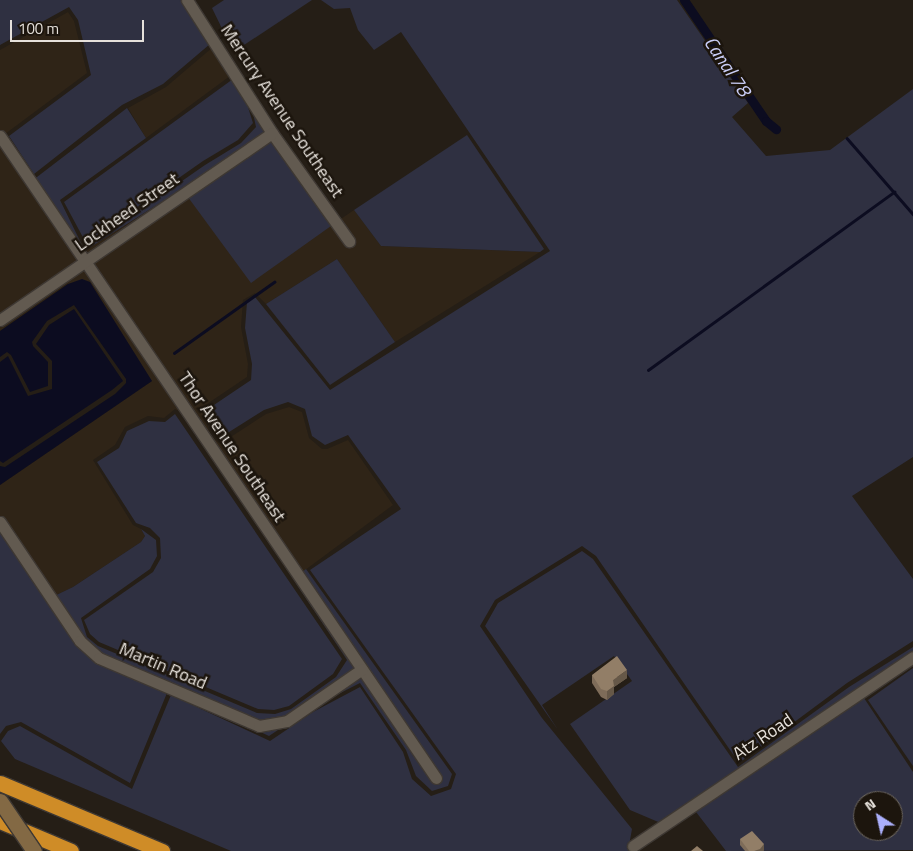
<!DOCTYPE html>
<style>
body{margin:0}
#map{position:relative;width:913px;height:851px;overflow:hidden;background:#251e16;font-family:"Titillium Web",sans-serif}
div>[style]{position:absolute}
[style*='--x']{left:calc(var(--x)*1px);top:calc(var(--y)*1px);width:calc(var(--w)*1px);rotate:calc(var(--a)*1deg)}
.built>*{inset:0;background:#2f2417}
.green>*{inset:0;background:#2f3041}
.water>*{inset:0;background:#0c0c20}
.stream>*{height:2.5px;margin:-1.25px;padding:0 1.25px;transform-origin:1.25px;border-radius:1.25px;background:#0c0c20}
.canal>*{height:9px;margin:-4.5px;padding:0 4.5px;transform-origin:4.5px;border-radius:4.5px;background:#0c0c20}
.roads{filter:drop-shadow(1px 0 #3e3833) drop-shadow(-1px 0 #3e3833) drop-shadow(0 1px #3e3833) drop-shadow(0 -1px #3e3833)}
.minor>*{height:11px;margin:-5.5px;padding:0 5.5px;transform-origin:5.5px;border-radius:5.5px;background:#625a50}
.motorway>*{height:15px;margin:-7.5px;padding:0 7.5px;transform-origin:7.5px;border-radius:7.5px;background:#cf8c27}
.bridges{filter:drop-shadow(1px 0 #3e3833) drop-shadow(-1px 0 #3e3833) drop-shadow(0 1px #3e3833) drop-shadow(0 -1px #3e3833)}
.secondary-bridge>*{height:15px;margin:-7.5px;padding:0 7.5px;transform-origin:7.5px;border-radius:7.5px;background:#836944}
.wall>*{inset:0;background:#7e6c59}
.shaded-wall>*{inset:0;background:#665848}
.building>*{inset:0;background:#927e67}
span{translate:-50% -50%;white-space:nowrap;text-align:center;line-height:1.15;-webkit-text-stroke:5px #1c150d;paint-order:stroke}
.street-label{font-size:18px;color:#e6e1db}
.water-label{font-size:19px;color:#cacef8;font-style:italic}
.north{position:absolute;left:853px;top:791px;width:50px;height:50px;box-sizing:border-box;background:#1c150d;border:1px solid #6d675f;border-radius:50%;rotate:325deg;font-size:14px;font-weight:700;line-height:20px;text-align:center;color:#e6e1db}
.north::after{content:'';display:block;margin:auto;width:18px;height:22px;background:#abaffb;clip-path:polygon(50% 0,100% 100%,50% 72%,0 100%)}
.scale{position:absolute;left:10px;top:20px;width:134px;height:22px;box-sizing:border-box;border:2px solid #e6e1db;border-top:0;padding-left:6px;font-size:15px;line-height:18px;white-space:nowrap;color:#e6e1db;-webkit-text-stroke:4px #1c150d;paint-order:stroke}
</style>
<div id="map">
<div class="built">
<div style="clip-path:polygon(68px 12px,74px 21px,87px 73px,5px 134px,75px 257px,182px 189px,329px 227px,354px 210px,381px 246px,540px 252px,395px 342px,337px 259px,266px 304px,255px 293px,243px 300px,241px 327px,248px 364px,247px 377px,201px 408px,211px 436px,220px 444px,266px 414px,289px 407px,302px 412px,309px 438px,322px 449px,327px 449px,348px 440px,393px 505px,293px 579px,179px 411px,175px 409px,164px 418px,148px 416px,125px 427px,115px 445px,93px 460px,133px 525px,141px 529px,145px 536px,141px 542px,73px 587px,50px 598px,0 530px,0 485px,152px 381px,68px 284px,0 331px,0 50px)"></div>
<div style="clip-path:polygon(213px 47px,230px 76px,146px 138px,128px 108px,166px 87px)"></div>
</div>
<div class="green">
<div style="clip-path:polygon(0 0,181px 0,210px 44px,163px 84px,122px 105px,34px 174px,9px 136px,91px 75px,78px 20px,69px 7px,0 45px)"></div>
<div style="clip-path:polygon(224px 0,312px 0,238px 49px,230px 45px,212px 8px)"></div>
<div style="clip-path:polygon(321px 0,677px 0,748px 103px,732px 117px,766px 156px,830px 150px,913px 89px,913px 457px,852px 496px,913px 579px,913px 641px,847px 683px,739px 763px,596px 556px,582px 546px,495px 600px,480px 626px,542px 718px,632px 829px,628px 851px,231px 851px,15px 759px,1px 741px,8px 731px,20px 726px,132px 789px,171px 695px,270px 741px,313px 712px,360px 687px,403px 752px,412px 779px,431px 796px,451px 789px,456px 774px,310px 570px,401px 509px,348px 435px,325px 445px,312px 436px,305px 409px,288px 402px,264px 410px,218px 439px,205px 411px,251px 380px,252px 364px,245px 328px,247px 302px,255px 297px,330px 390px,550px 251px,401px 32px,374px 50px,358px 30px,350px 8px,334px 9px)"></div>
<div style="clip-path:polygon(233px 79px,247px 104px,253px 123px,238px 140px,203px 161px,86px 243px,64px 202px)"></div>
<div style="clip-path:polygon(238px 79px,271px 121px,338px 221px,251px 283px,182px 189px,75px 257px,29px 173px,33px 178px,37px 177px,127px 108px,146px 138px,60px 200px,82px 245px,87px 247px,205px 165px,241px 143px,256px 127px,251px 104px)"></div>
<div style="clip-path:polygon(467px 135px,544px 249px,540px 252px,381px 246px,354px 210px)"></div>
<div style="clip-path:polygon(337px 259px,395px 342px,330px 385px,266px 304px)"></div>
<div style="clip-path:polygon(175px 414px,342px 659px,333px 674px,289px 706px,274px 710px,258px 709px,99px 642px,90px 634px,84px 620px,153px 572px,161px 558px,160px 538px,150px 528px,136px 523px,97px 462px,119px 448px,127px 431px,149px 421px,165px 422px)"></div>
<div style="clip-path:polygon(141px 529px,156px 540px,157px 556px,150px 569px,81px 618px,87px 637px,98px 646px,257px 713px,275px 714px,291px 709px,336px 677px,347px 660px,293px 579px,306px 569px,452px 774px,448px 786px,432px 791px,416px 776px,406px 750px,360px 683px,311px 708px,269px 736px,173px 691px,167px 693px,130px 783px,21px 722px,6px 726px,0 734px,0 530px,50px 598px,73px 587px,141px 542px,145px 536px)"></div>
<div style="clip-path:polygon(evenodd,582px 551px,593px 559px,738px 767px,849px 687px,913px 647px,913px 663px,864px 698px,913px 772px,913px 850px,726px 851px,693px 808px,663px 824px,630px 810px,570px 724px,632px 681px,614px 656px,542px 705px,558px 730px,485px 626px,498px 603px,582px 551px,863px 801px,893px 801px,893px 831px,863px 831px,863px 801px)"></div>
<div style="clip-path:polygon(913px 668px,913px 766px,868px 700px)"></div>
</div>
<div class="water">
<div style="clip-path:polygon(82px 279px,90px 282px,152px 381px,0 485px,0 466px,5px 467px,115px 394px,126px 383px,126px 379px,74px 305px,47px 321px,32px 342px,33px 346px,48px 362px,48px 386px,30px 392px,11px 355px,7px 352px,0 357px,0 331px,68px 284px)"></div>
<div style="clip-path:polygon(74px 309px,123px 381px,112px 390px,3px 463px,0 461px,0 362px,8px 356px,28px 396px,52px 389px,52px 361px,36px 344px,49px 325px)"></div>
</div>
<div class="stream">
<div style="--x:847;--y:138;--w:101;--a:49"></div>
<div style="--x:174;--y:353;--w:123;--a:-35.4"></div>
<div style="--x:648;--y:370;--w:304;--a:-35.9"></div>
</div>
<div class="canal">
<div style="--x:684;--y:0;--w:146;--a:55.9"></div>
<div style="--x:766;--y:121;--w:13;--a:39"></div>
</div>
<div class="roads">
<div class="minor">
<div style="--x:187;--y:0;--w:158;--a:57.4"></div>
<div style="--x:272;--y:133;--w:133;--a:54.5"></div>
<div style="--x:0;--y:136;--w:776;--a:55.82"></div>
<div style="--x:0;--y:320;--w:330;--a:-34.5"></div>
<div style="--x:0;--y:522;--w:143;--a:56.1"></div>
<div style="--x:80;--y:641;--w:25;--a:42"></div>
<div style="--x:99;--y:658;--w:174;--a:23"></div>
<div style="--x:259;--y:726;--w:28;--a:-10"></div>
<div style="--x:287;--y:721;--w:91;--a:-34.7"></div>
<div style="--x:633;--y:846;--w:338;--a:-34"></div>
</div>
<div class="motorway">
<div style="--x:0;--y:783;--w:176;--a:22.8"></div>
<div style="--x:0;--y:821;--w:77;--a:22.9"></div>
</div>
</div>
<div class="bridges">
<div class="secondary-bridge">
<div style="--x:0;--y:801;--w:60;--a:55.8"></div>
</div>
</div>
<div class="wall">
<div style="clip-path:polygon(592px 675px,627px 678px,614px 687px,614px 694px,607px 700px,601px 697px,592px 683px)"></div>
<div style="clip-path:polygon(740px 839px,764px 850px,763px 851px,745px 851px,740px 845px)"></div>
</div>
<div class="shaded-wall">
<div style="clip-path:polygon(627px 670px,627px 678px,614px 687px,614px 694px,607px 700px,607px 691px,613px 680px)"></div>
<div style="clip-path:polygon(764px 844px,764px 850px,763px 851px,754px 851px)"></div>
</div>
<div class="building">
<div style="clip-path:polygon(617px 656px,627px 670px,613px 680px,614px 686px,607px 691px,601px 689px,592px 675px)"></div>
<div style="clip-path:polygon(752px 831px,764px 844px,760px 849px,754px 851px,749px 851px,740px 839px)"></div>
<div style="clip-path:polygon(697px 846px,703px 851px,691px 851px)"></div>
</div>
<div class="street-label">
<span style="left:282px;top:111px;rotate:56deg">Mercury Avenue Southeast</span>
<span style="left:127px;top:212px;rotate:-35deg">Lockheed Street</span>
<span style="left:232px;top:447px;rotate:56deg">Thor Avenue Southeast</span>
<span style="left:163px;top:666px;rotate:23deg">Martin Road</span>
<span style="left:763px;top:737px;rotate:-34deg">Atz Road</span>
</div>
<div class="water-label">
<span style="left:728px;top:66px;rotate:56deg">Canal 78</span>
</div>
<div class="north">N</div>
<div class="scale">100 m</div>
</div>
